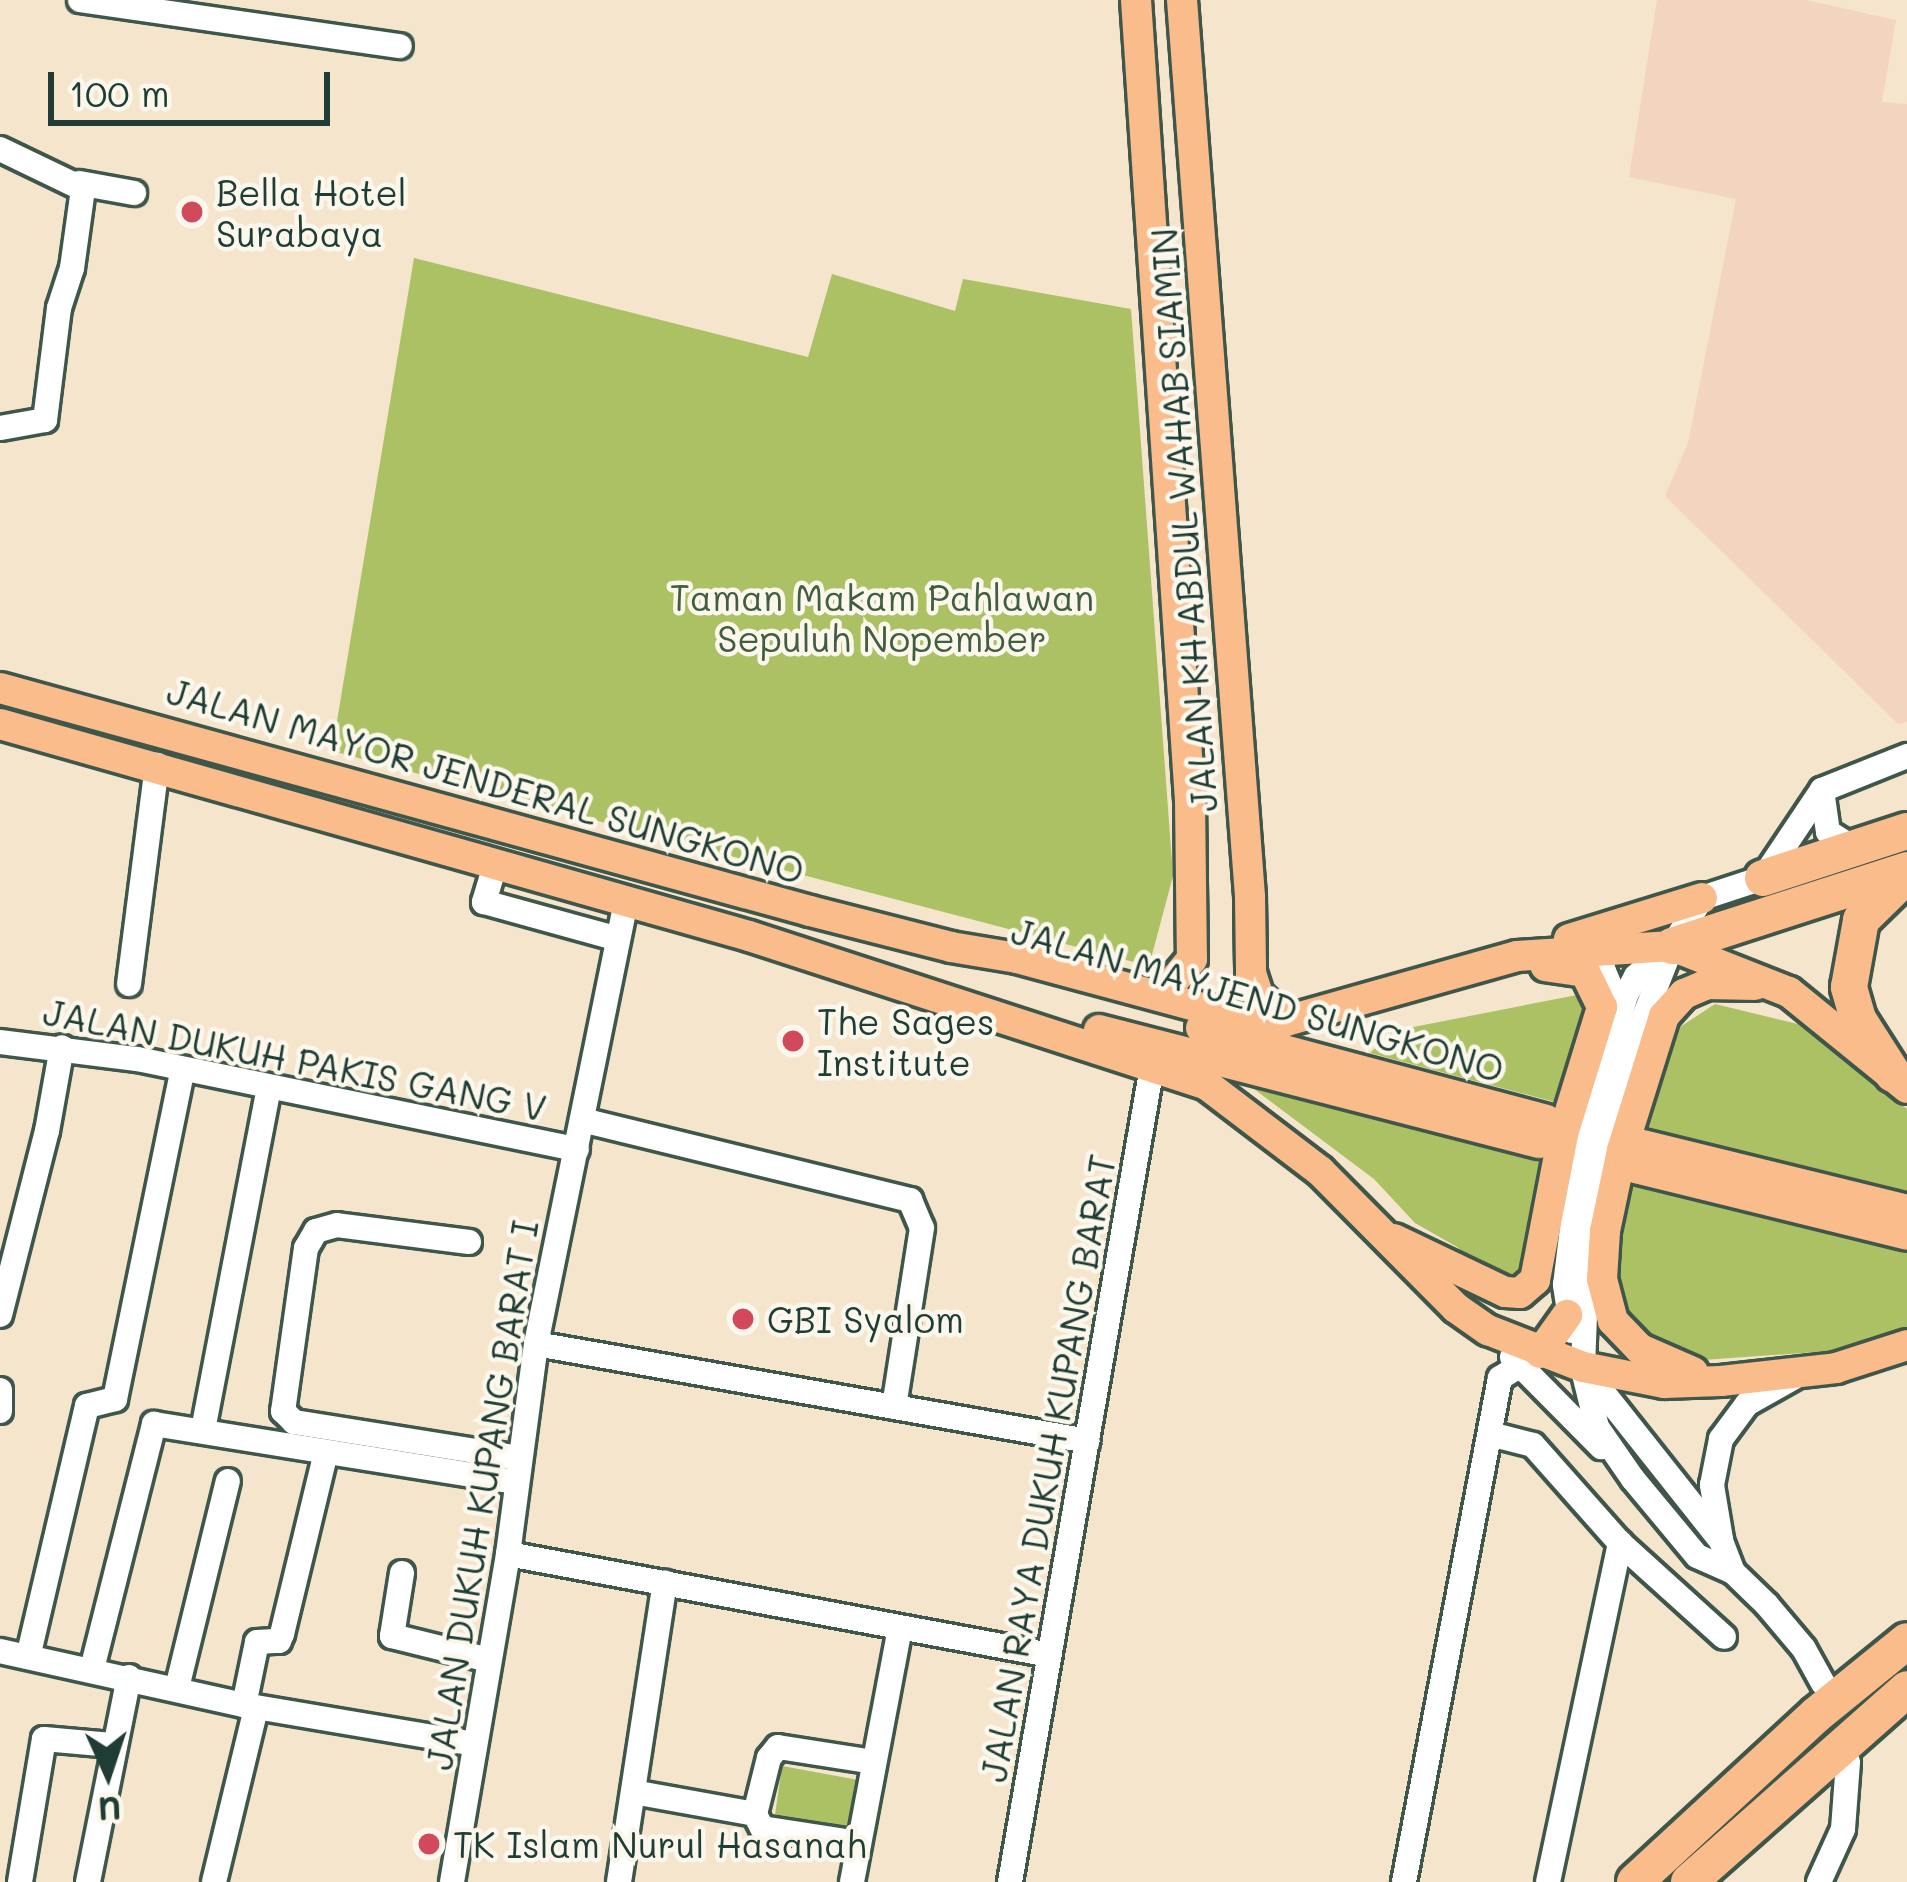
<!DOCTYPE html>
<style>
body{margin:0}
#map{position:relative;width:1907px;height:1882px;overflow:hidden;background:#f4e5cc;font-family:Mali,sans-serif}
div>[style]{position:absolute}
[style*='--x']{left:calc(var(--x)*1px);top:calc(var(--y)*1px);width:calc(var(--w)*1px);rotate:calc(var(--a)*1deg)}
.built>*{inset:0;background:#f3d4bf}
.green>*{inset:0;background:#acc064}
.roads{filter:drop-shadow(3px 0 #3f564b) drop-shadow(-3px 0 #3f564b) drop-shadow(0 3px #3f564b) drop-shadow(0 -3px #3f564b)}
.minor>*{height:24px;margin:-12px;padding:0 12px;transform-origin:12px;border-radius:12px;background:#fff}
.major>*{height:30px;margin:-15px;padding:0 15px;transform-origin:15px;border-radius:15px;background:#f9bc8a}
.highway>*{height:36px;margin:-18px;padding:0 18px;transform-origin:18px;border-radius:18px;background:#f9bc8a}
.dots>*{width:33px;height:33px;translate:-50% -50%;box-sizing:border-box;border:6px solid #fbf7ec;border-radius:50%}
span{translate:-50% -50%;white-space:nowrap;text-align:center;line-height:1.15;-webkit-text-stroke:9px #fbf7ec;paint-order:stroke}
.poi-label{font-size:36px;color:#1f3d34}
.left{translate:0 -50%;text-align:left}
.street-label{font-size:36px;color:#1f3d34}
.park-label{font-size:36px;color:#425e40}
.north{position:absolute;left:48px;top:1714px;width:120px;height:120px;-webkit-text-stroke:9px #fbf7ec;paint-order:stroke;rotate:177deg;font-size:33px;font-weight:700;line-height:48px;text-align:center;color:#1f3d34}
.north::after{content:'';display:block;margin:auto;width:42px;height:54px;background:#1f3d34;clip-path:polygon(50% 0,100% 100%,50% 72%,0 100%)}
.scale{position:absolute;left:48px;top:72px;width:282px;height:54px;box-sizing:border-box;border:6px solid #1f3d34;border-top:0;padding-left:15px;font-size:36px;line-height:42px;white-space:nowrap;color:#1f3d34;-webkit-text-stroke:9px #fbf7ec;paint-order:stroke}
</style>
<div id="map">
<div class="built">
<div style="clip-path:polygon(1657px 0,1806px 0,1896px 20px,1882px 102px,1907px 104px,1907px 722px,1898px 724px,1665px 496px,1688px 443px,1736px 199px,1629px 177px)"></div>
</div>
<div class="green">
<div style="clip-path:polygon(414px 258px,808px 357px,832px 274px,955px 311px,963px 279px,1131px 309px,1173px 876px,1149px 966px,332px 751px)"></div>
<div style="clip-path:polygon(1577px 995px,1592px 1008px,1566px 1105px,1370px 1053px,1393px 1031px)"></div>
<div style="clip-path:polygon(1715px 1004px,1806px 1026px,1907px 1109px,1907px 1192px,1646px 1128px,1677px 1029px)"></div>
<div style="clip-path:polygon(1246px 1083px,1553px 1160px,1532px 1281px,1503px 1289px,1457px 1247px,1415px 1223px,1374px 1179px)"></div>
<div style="clip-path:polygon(1630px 1178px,1907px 1247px,1907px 1330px,1843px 1350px,1675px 1362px,1654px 1354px,1612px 1296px)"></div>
<div style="clip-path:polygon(782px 1766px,875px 1783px,863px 1856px,771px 1843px)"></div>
</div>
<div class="roads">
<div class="minor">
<div style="--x:80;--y:0;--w:323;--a:8.2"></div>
<div style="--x:0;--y:149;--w:92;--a:25.7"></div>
<div style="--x:83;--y:189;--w:80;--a:97.9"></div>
<div style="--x:72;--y:268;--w:42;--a:108"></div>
<div style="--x:59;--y:308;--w:113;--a:97.1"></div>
<div style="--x:45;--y:420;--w:46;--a:169.9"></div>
<div style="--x:79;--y:183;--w:56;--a:10.3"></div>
<div style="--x:1822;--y:790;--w:42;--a:81.9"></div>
<div style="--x:1828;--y:832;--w:31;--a:32"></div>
<div style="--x:496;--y:862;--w:42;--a:106.7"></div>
<div style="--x:484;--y:902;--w:139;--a:15.4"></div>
<div style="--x:1587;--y:949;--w:26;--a:51"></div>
<div style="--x:1603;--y:969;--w:43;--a:67"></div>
<div style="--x:129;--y:984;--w:221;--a:-82.7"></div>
<div style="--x:0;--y:1042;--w:138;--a:7.1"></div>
<div style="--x:137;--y:1059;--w:449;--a:11.6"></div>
<div style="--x:582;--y:1120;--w:338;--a:13.7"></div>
<div style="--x:910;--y:1200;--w:30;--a:67"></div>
<div style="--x:922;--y:1228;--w:181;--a:98.9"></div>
<div style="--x:469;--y:1242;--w:133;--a:-172.7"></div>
<div style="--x:337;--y:1225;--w:22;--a:164"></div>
<div style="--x:316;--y:1231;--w:20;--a:120"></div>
<div style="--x:306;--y:1248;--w:165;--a:98"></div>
<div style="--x:283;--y:1411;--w:16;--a:45"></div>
<div style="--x:294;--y:1422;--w:228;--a:9.1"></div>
<div style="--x:0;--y:1315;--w:190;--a:-75.7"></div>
<div style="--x:47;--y:1131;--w:85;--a:-79.9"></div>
<div style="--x:1572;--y:1331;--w:47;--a:-98.7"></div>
<div style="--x:1565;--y:1285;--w:147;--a:-83"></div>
<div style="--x:1583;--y:1139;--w:150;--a:-73.4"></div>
<div style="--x:1626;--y:995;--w:21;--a:-62"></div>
<div style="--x:1636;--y:976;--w:44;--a:-39.5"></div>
<div style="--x:536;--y:1344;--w:560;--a:9.97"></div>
<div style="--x:1512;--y:1357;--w:127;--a:45.3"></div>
<div style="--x:1583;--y:1370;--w:59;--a:76.2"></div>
<div style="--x:1597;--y:1427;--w:63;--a:55.3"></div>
<div style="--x:1633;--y:1479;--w:100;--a:50.3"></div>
<div style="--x:1697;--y:1556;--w:39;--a:24"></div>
<div style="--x:1733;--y:1572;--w:47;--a:44.1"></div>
<div style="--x:1767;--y:1605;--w:57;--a:49.9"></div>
<div style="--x:1804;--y:1649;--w:39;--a:61"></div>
<div style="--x:0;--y:1390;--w:21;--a:90"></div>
<div style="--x:203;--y:1430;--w:348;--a:-79.1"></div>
<div style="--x:1490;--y:1434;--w:44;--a:14.3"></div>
<div style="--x:1533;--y:1445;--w:131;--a:48.4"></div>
<div style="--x:1620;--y:1543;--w:140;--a:42.1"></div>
<div style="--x:1721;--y:1539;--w:55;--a:-99.5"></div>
<div style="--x:1712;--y:1485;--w:47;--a:-78.9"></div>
<div style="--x:1721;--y:1439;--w:44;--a:-53.4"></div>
<div style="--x:1747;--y:1404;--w:53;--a:-29.5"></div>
<div style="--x:508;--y:1554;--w:551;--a:10.56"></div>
<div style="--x:1733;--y:1572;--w:33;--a:-111"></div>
<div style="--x:1721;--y:1541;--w:222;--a:-128.4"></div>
<div style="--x:1583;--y:1367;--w:129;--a:-87.8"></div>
<div style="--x:1588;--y:1238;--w:95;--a:-81.5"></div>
<div style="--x:1602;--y:1144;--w:93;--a:-73.1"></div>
<div style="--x:1629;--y:1055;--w:117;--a:-68.5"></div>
<div style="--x:1672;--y:946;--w:57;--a:-58"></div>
<div style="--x:1702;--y:898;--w:64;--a:-18.2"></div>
<div style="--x:1763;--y:878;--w:106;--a:-56.2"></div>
<div style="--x:1822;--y:790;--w:92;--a:-21.8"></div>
<div style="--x:402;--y:1573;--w:64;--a:99"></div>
<div style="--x:392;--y:1636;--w:100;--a:13.9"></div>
<div style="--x:0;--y:1651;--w:250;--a:12.5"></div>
<div style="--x:244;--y:1705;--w:234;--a:9.6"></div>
<div style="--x:29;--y:1653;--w:254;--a:-76.8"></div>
<div style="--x:87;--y:1406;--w:29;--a:-14"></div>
<div style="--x:115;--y:1399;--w:337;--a:-78.4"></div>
<div style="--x:92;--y:1669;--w:253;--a:-75.8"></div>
<div style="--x:154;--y:1424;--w:366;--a:9.1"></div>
<div style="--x:177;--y:1688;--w:213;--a:-76.2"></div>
<div style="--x:244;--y:1705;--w:64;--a:-78.3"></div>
<div style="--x:257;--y:1642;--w:22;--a:-3"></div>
<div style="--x:279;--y:1641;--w:8;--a:-67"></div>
<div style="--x:282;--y:1634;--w:187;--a:-76.4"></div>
<div style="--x:633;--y:1792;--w:124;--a:10.2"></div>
<div style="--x:859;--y:1843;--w:98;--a:-171.2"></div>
<div style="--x:762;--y:1828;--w:16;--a:-117"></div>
<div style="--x:755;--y:1814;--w:58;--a:-76"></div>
<div style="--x:769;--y:1758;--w:14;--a:-51"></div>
<div style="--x:778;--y:1747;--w:97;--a:8.9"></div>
<div style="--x:20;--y:1882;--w:145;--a:-80.5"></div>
<div style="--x:44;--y:1739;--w:68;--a:5"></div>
<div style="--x:88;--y:1882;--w:209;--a:-78.7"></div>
<div style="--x:214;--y:1882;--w:179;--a:-76.4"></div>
<div style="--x:452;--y:1882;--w:333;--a:-80.3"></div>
<div style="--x:508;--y:1554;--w:212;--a:-82.4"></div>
<div style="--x:536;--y:1344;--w:453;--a:-78.5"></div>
<div style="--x:619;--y:1882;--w:303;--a:-81.3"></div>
<div style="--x:852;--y:1882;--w:259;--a:-79.3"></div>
<div style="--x:1010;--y:1882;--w:827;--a:-80.12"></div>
<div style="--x:1404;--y:1882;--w:513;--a:-79.22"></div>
<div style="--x:1500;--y:1378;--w:47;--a:-32"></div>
<div style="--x:1548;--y:1882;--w:347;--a:-78"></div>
<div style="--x:1819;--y:1882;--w:58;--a:-65.6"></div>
<div style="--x:1843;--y:1829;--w:67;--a:-85.7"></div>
</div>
<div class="major">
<div style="--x:1136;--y:0;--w:802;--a:86.14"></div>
<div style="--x:1190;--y:800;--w:159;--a:89.3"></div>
<div style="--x:1192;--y:959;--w:48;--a:130"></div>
<div style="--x:1182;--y:0;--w:900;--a:85.66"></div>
<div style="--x:1250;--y:897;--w:76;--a:89.2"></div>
<div style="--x:1251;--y:973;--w:23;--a:72"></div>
<div style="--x:1258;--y:995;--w:38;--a:43"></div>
<div style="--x:0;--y:688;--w:840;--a:15.39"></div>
<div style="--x:810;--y:911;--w:146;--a:14.3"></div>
<div style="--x:951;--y:947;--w:67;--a:9.5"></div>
<div style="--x:1017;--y:958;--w:227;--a:15.1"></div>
<div style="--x:1236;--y:1017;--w:50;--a:4.6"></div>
<div style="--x:1286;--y:1021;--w:240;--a:-15.7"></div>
<div style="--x:1517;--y:956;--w:155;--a:-3.7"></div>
<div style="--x:1672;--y:946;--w:126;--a:21.5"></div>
<div style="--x:1789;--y:992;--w:152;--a:39.1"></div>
<div style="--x:0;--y:724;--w:778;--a:15.8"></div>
<div style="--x:749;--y:936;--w:482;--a:18"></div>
<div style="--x:1207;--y:1085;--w:142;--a:37.3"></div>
<div style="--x:1320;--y:1171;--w:193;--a:45.2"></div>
<div style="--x:1456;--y:1308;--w:39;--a:35"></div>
<div style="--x:1488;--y:1330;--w:102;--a:21.3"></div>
<div style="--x:1583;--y:1367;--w:83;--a:11.2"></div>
<div style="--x:1664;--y:1383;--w:57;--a:-2"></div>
<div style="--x:1721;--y:1381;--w:116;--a:-6.4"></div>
<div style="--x:1836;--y:1368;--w:75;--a:-17.9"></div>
<div style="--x:1569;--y:939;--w:139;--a:-17.1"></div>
<div style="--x:1201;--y:1028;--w:357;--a:14.9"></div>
<div style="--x:1099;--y:1030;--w:455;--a:14.4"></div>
<div style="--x:1639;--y:1144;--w:276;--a:13.8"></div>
<div style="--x:1635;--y:1168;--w:280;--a:13.8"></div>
<div style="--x:1394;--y:1239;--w:123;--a:25.5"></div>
<div style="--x:1505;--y:1292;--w:15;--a:4"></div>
<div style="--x:1520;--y:1293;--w:20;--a:-41"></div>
<div style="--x:1535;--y:1280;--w:149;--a:-79.1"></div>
<div style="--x:1563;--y:1134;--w:133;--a:-72.9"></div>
<div style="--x:1602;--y:1007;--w:39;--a:-116"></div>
<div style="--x:1585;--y:972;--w:40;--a:-171.5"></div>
<div style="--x:1540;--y:1353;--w:47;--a:-54.6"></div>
<div style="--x:1693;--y:1372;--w:58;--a:-156.5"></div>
<div style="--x:1640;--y:1349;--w:39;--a:-134"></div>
<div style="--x:1613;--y:1321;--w:43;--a:-104.7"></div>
<div style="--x:1602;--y:1279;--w:48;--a:-86.4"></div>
<div style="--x:1605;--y:1231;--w:83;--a:-78.1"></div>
<div style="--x:1622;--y:1150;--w:140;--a:-72.6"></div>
<div style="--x:1664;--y:1016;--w:30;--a:-48"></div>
<div style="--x:1684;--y:994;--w:25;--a:-23"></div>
<div style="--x:1707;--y:984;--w:48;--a:1.2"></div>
</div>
<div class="highway">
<div style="--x:1763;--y:878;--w:151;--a:-18.1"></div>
<div style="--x:1672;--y:946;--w:247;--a:-17.9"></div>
<div style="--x:1893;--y:1074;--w:65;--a:-122.5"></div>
<div style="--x:1858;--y:1019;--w:33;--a:-106"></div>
<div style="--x:1849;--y:987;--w:68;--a:-79.8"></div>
<div style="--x:1861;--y:920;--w:60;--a:-44.3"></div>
<div style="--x:1635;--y:1882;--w:246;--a:-42.7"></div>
<div style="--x:1816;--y:1715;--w:117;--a:-39.1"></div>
<div style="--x:1689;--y:1882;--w:291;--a:-41.5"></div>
</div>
</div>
<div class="dots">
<div style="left:192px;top:212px;background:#d1495b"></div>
<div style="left:793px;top:1041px;background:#d1495b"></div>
<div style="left:743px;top:1319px;background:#d1495b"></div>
<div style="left:429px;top:1844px;background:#d1495b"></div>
</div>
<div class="poi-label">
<span class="left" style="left:216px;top:212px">Bella Hotel<br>Surabaya</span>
<span class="left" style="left:817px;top:1041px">The Sages<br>Institute</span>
<span class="left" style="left:767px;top:1319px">GBI Syalom</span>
<span class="left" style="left:453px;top:1844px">TK Islam Nurul Hasanah</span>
</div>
<div class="street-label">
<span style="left:1183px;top:520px;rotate:-94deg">JALAN KH ABDUL WAHAB SIAMIN</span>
<span style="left:486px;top:780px;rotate:16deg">JALAN MAYOR JENDERAL SUNGKONO</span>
<span style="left:1258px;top:999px;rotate:16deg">JALAN MAYJEND SUNGKONO</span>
<span style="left:295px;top:1059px;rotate:11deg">JALAN DUKUH PAKIS GANG V</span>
<span style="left:1047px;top:1468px;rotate:-80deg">JALAN RAYA DUKUH KUPANG BARAT</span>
<span style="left:481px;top:1495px;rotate:-81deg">JALAN DUKUH KUPANG BARAT I</span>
</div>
<div class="park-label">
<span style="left:882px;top:617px">Taman Makam Pahlawan<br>Sepuluh Nopember</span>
</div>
<div class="north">U</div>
<div class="scale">100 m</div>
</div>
